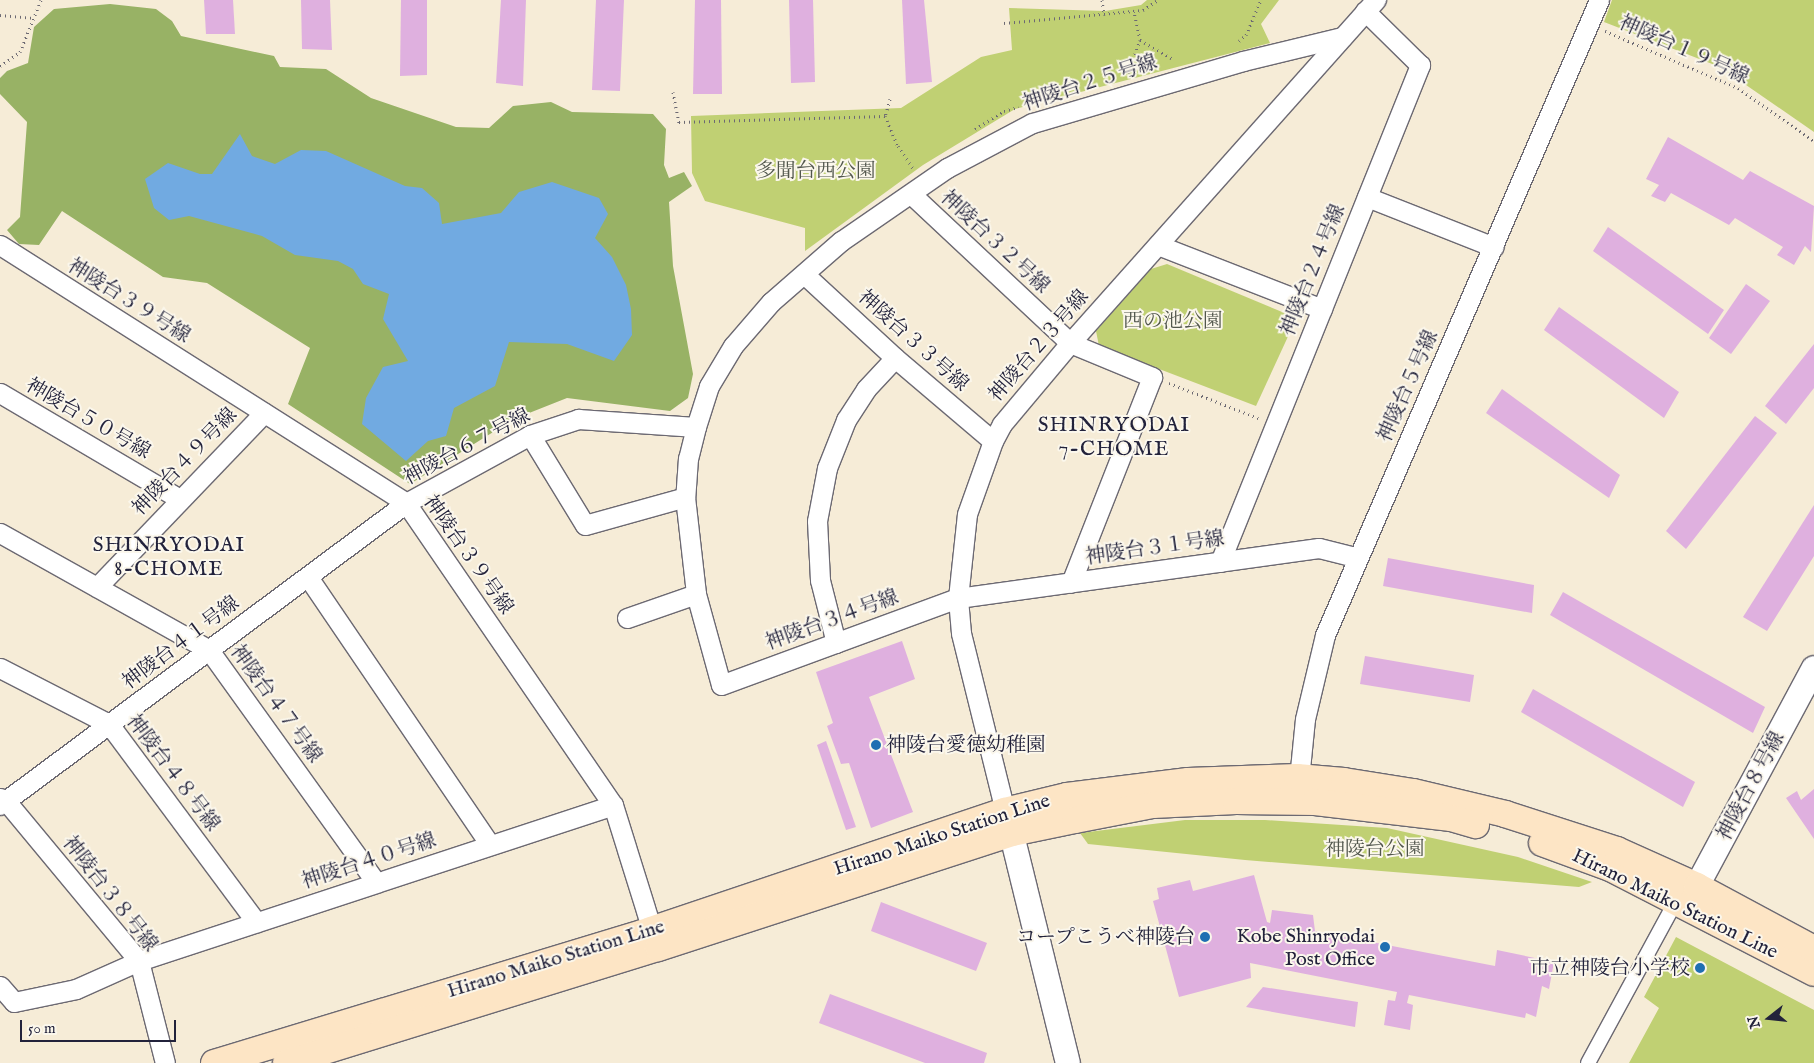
<!DOCTYPE html>
<meta charset="utf-8">
<style>
body{margin:0}
#map{position:relative;width:1814px;height:1063px;overflow:hidden;background:#f6ecd7;font-family:"IM FELL English","Noto Serif JP",serif}
div>[style]{position:absolute}
[style*='--x']{left:calc(var(--x)*1px);top:calc(var(--y)*1px);width:calc(var(--w)*1px);rotate:calc(var(--a)*1deg)}
.green>*{inset:0;background:#c0d073}
.forest>*{inset:0;background:#98b265}
.water>*{inset:0;background:#71aae1}
.building>*{inset:0;background:#dfb0df}
.path>*{height:3px;margin-top:-1.5px;transform-origin:0;background:repeating-linear-gradient(90deg,#6c6972 0 1px,transparent 0 5px)}
.roads{filter:drop-shadow(1px 0 #6c6972) drop-shadow(-1px 0 #6c6972) drop-shadow(0 1px #6c6972) drop-shadow(0 -1px #6c6972)}
.pedestrian>*{height:14px;margin:-7px;padding:0 7px;transform-origin:7px;border-radius:7px;background:#fff}
.minor>*{height:19px;margin:-9.5px;padding:0 9.5px;transform-origin:9.5px;border-radius:9.5px;background:#fff}
.tertiary>*{height:24px;margin:-12px;padding:0 12px;transform-origin:12px;border-radius:12px;background:#fff}
.secondary>*{height:26px;margin:-13px;padding:0 13px;transform-origin:13px;border-radius:13px;background:#fde5c5}
.dots>*{width:14px;height:14px;translate:-50% -50%;box-sizing:border-box;border:2px solid #fbf7ec;border-radius:50%}
span{translate:-50% -50%;white-space:nowrap;text-align:center;line-height:1.15;-webkit-text-stroke:4px #fbf7ec;paint-order:stroke}
.street-label{font-size:20px;color:#22223b}
.park-label{font-size:20px;color:#51564c}
.poi-label{font-size:20px;color:#22223b}
.left{translate:0 -50%;text-align:left}
.right{translate:-100% -50%;text-align:right}
.neighbourhood-label{font-size:21px;color:#22223b;letter-spacing:1px}
.north{position:absolute;left:1744px;top:993px;width:50px;height:50px;-webkit-text-stroke:4px #fbf7ec;paint-order:stroke;rotate:254deg;font-size:14px;font-weight:700;line-height:20px;text-align:center;color:#22223b}
.north::after{content:'';display:block;margin:auto;width:18px;height:22px;background:#22223b;clip-path:polygon(50% 0,100% 100%,50% 72%,0 100%)}
.scale{position:absolute;left:20px;top:1020px;width:156px;height:22px;box-sizing:border-box;border:2px solid #22223b;border-top:0;padding-left:6px;font-size:15px;line-height:18px;white-space:nowrap;color:#22223b;-webkit-text-stroke:4px #fbf7ec;paint-order:stroke}
</style>
<div id="map">
<div class="green">
<div style="clip-path:polygon(1147px 0,1279px 0,1261px 24px,1270px 43px,1015px 109px,923px 165px,805px 251px,805px 228px,705px 201px,692px 173px,691px 116px,901px 108px,981px 57px,1012px 50px,1009px 8px,1105px 11px,1141px 5px)"></div>
<div style="clip-path:polygon(1612px 0,1814px 0,1814px 132px,1720px 67px,1604px 22px)"></div>
<div style="clip-path:polygon(1167px 264px,1287px 314px,1291px 330px,1256px 406px,1099px 346px,1096px 331px,1151px 269px)"></div>
<div style="clip-path:polygon(1185px 820px,1265px 820px,1387px 828px,1518px 857px,1592px 882px,1579px 887px,1245px 860px,1088px 844px,1080px 833px)"></div>
<div style="clip-path:polygon(1676px 937px,1814px 1010px,1814px 1063px,1629px 1063px,1659px 1008px,1644px 997px)"></div>
</div>
<div class="forest">
<div style="clip-path:polygon(110px 4px,156px 9px,172px 21px,181px 36px,274px 56px,280px 67px,326px 69px,371px 98px,456px 127px,489px 128px,513px 106px,551px 102px,572px 112px,653px 114px,666px 129px,664px 165px,669px 178px,684px 172px,692px 186px,669px 202px,673px 266px,693px 374px,688px 398px,670px 411px,567px 398px,514px 419px,410px 484px,288px 404px,310px 348px,207px 283px,163px 277px,62px 211px,39px 245px,19px 244px,7px 230px,20px 217px,27px 122px,0 94px,0 78px,7px 71px,28px 63px,34px 27px,54px 9px)"></div>
</div>
<div class="water">
<div style="clip-path:polygon(240px 134px,252px 156px,275px 164px,301px 150px,326px 151px,405px 186px,422px 188px,439px 203px,442px 224px,501px 213px,519px 192px,552px 182px,599px 198px,608px 214px,595px 238px,612px 257px,626px 285px,631px 309px,632px 335px,614px 361px,567px 344px,509px 342px,495px 386px,454px 408px,446px 436px,428px 441px,406px 461px,362px 424px,366px 398px,383px 367px,408px 361px,383px 319px,389px 294px,363px 284px,353px 269px,338px 261px,295px 255px,262px 236px,189px 216px,169px 220px,154px 208px,145px 179px,168px 163px,200px 174px,212px 174px)"></div>
</div>
<div class="building">
<div style="clip-path:polygon(204px 0,233px 0,235px 34px,206px 34px)"></div>
<div style="clip-path:polygon(301px 0,330px 0,332px 50px,302px 49px)"></div>
<div style="clip-path:polygon(401px 0,427px 0,427px 75px,400px 76px)"></div>
<div style="clip-path:polygon(501px 0,526px 0,523px 86px,496px 83px)"></div>
<div style="clip-path:polygon(596px 0,624px 0,620px 91px,592px 90px)"></div>
<div style="clip-path:polygon(695px 0,721px 0,722px 94px,693px 94px)"></div>
<div style="clip-path:polygon(789px 0,813px 0,815px 82px,791px 83px)"></div>
<div style="clip-path:polygon(902px 0,924px 0,932px 82px,906px 84px)"></div>
<div style="clip-path:polygon(1668px 137px,1743px 180px,1750px 171px,1814px 206px,1811px 252px,1805px 246px,1794px 265px,1777px 255px,1783px 247px,1735px 218px,1729px 225px,1671px 193px,1665px 202px,1651px 196px,1659px 185px,1646px 179px)"></div>
<div style="clip-path:polygon(1608px 227px,1724px 310px,1708px 334px,1593px 251px)"></div>
<div style="clip-path:polygon(1746px 284px,1770px 301px,1731px 354px,1709px 338px)"></div>
<div style="clip-path:polygon(1559px 307px,1679px 392px,1664px 418px,1544px 330px)"></div>
<div style="clip-path:polygon(1814px 344px,1814px 388px,1786px 424px,1765px 406px)"></div>
<div style="clip-path:polygon(1502px 389px,1620px 475px,1609px 498px,1486px 413px)"></div>
<div style="clip-path:polygon(1755px 416px,1777px 433px,1686px 549px,1666px 531px)"></div>
<div style="clip-path:polygon(1814px 505px,1814px 556px,1767px 631px,1743px 617px)"></div>
<div style="clip-path:polygon(1388px 558px,1534px 585px,1532px 613px,1383px 586px)"></div>
<div style="clip-path:polygon(1563px 592px,1765px 707px,1753px 733px,1550px 615px)"></div>
<div style="clip-path:polygon(902px 641px,915px 679px,869px 697px,913px 812px,871px 828px,849px 763px,841px 764px,827px 726px,833px 723px,816px 672px)"></div>
<div style="clip-path:polygon(1365px 656px,1474px 675px,1470px 702px,1360px 684px)"></div>
<div style="clip-path:polygon(1533px 689px,1695px 782px,1683px 807px,1521px 712px)"></div>
<div style="clip-path:polygon(826px 741px,856px 827px,846px 830px,817px 745px)"></div>
<div style="clip-path:polygon(1814px 789px,1814px 839px,1786px 798px,1797px 791px,1801px 800px)"></div>
<div style="clip-path:polygon(1254px 875px,1267px 922px,1270px 923px,1272px 910px,1313px 915px,1315px 931px,1495px 966px,1497px 950px,1554px 962px,1549px 989px,1542px 986px,1536px 1017px,1526px 1013px,1525px 1018px,1409px 995px,1407px 1003px,1413px 1005px,1410px 1030px,1384px 1025px,1388px 1000px,1395px 1001px,1397px 992px,1250px 963px,1251px 978px,1179px 997px,1153px 901px,1159px 899px,1157px 888px,1190px 880px,1193px 891px)"></div>
<div style="clip-path:polygon(881px 902px,987px 943px,976px 971px,871px 931px)"></div>
<div style="clip-path:polygon(1263px 987px,1358px 1002px,1355px 1027px,1246px 1007px)"></div>
<div style="clip-path:polygon(830px 994px,987px 1053px,984px 1063px,925px 1063px,819px 1023px)"></div>
</div>
<div class="path">
<div style="--x:1102;--y:0;--w:15;--a:82"></div>
<div style="--x:0;--y:15;--w:33;--a:5"></div>
<div style="--x:1004;--y:23;--w:140;--a:-5.3"></div>
<div style="--x:1143;--y:10;--w:18;--a:-34"></div>
<div style="--x:1605;--y:31;--w:145;--a:23.2"></div>
<div style="--x:1738;--y:88;--w:93;--a:34.9"></div>
<div style="--x:1140;--y:40;--w:39;--a:30"></div>
<div style="--x:1239;--y:41;--w:9;--a:-41"></div>
<div style="--x:1246;--y:35;--w:38;--a:-67"></div>
<div style="--x:0;--y:66;--w:24;--a:-35"></div>
<div style="--x:20;--y:52;--w:56;--a:-68"></div>
<div style="--x:1128;--y:73;--w:35;--a:-70"></div>
<div style="--x:1140;--y:40;--w:30;--a:-102"></div>
<div style="--x:673;--y:92;--w:31;--a:79"></div>
<div style="--x:679;--y:122;--w:206;--a:-1.7"></div>
<div style="--x:890;--y:99;--w:18;--a:106"></div>
<div style="--x:885;--y:116;--w:33;--a:67"></div>
<div style="--x:898;--y:146;--w:27;--a:56"></div>
<div style="--x:975;--y:129;--w:34;--a:-32"></div>
<div style="--x:1004;--y:111;--w:15;--a:-16"></div>
<div style="--x:1169;--y:383;--w:96;--a:21.5"></div>
</div>
<div class="roads">
<div class="pedestrian">
<div style="--x:1588;--y:1063;--w:184;--a:-61.5"></div>
</div>
<div class="minor">
<div style="--x:1342;--y:37;--w:102;--a:166.4"></div>
<div style="--x:1243;--y:61;--w:220;--a:163.6"></div>
<div style="--x:1032;--y:123;--w:96;--a:152.1"></div>
<div style="--x:947;--y:168;--w:129;--a:145.4"></div>
<div style="--x:841;--y:241;--w:93;--a:138.9"></div>
<div style="--x:771;--y:302;--w:58;--a:130.8"></div>
<div style="--x:733;--y:346;--w:47;--a:121"></div>
<div style="--x:709;--y:386;--w:43;--a:107.6"></div>
<div style="--x:696;--y:427;--w:32;--a:104"></div>
<div style="--x:688;--y:458;--w:39;--a:94"></div>
<div style="--x:685;--y:497;--w:98;--a:83.5"></div>
<div style="--x:696;--y:594;--w:94;--a:74.6"></div>
<div style="--x:721;--y:685;--w:252;--a:-20.2"></div>
<div style="--x:958;--y:598;--w:364;--a:-7.9"></div>
<div style="--x:1319;--y:548;--w:38;--a:14"></div>
<div style="--x:911;--y:194;--w:218;--a:43.1"></div>
<div style="--x:1070;--y:343;--w:89;--a:22.5"></div>
<div style="--x:1152;--y:377;--w:221;--a:111.5"></div>
<div style="--x:1367;--y:197;--w:136;--a:21.5"></div>
<div style="--x:0;--y:245;--w:481;--a:32.4"></div>
<div style="--x:406;--y:503;--w:366;--a:55.6"></div>
<div style="--x:613;--y:805;--w:141;--a:72.7"></div>
<div style="--x:1158;--y:245;--w:176;--a:21.3"></div>
<div style="--x:804;--y:274;--w:124;--a:42.7"></div>
<div style="--x:895;--y:358;--w:128;--a:40.3"></div>
<div style="--x:0;--y:393;--w:209;--a:30.5"></div>
<div style="--x:530;--y:435;--w:105;--a:58.6"></div>
<div style="--x:585;--y:525;--w:104;--a:-15.6"></div>
<div style="--x:0;--y:533;--w:240;--a:29.2"></div>
<div style="--x:209;--y:650;--w:286;--a:54.3"></div>
<div style="--x:1220;--y:562;--w:536;--a:-68.08"></div>
<div style="--x:1420;--y:65;--w:77;--a:-135.5"></div>
<div style="--x:308;--y:577;--w:324;--a:55.8"></div>
<div style="--x:97;--y:587;--w:241;--a:-46.2"></div>
<div style="--x:627;--y:618;--w:73;--a:-19.2"></div>
<div style="--x:836;--y:643;--w:65;--a:-104.3"></div>
<div style="--x:820;--y:580;--w:59;--a:-92.9"></div>
<div style="--x:817;--y:521;--w:54;--a:-79.3"></div>
<div style="--x:827;--y:468;--w:52;--a:-68.4"></div>
<div style="--x:846;--y:420;--w:37;--a:-57"></div>
<div style="--x:866;--y:389;--w:42;--a:-46.9"></div>
<div style="--x:0;--y:668;--w:123;--a:27.2"></div>
<div style="--x:109;--y:724;--w:247;--a:53.4"></div>
<div style="--x:1298;--y:789;--w:70;--a:-84.3"></div>
<div style="--x:1305;--y:719;--w:86;--a:-76.6"></div>
<div style="--x:1325;--y:635;--w:692;--a:-66.66"></div>
<div style="--x:0;--y:798;--w:7;--a:27"></div>
<div style="--x:6;--y:801;--w:208;--a:50.3"></div>
<div style="--x:139;--y:961;--w:105;--a:75.7"></div>
<div style="--x:0;--y:805;--w:506;--a:-36.64"></div>
<div style="--x:406;--y:503;--w:141;--a:-28.7"></div>
<div style="--x:530;--y:435;--w:51;--a:-18.4"></div>
<div style="--x:578;--y:419;--w:118;--a:3.9"></div>
<div style="--x:1005;--y:811;--w:183;--a:-103.9"></div>
<div style="--x:961;--y:633;--w:35;--a:-95"></div>
<div style="--x:958;--y:598;--w:84;--a:-83.9"></div>
<div style="--x:967;--y:514;--w:77;--a:-70.4"></div>
<div style="--x:993;--y:441;--w:19;--a:-62"></div>
<div style="--x:1002;--y:424;--w:106;--a:-50"></div>
<div style="--x:1070;--y:343;--w:460;--a:-48.3"></div>
<div style="--x:0;--y:986;--w:21;--a:49"></div>
<div style="--x:14;--y:1002;--w:63;--a:-11.8"></div>
<div style="--x:76;--y:989;--w:69;--a:-24"></div>
<div style="--x:139;--y:961;--w:499;--a:-18.2"></div>
</div>
<div class="tertiary">
<div style="--x:1007;--y:815;--w:255;--a:76.2"></div>
<div style="--x:1691;--y:905;--w:20;--a:-72"></div>
<div style="--x:1697;--y:886;--w:247;--a:-61.8"></div>
</div>
<div class="secondary">
<div style="--x:1542;--y:843;--w:72;--a:20.2"></div>
<div style="--x:1610;--y:868;--w:229;--a:27.2"></div>
<div style="--x:214;--y:1063;--w:457;--a:-16.9"></div>
<div style="--x:651;--y:930;--w:373;--a:-18.6"></div>
<div style="--x:1005;--y:811;--w:64;--a:-13.6"></div>
<div style="--x:1067;--y:796;--w:122;--a:-7.1"></div>
<div style="--x:1188;--y:781;--w:109;--a:-2.1"></div>
<div style="--x:1297;--y:777;--w:47;--a:4.9"></div>
<div style="--x:1344;--y:781;--w:70;--a:9.1"></div>
<div style="--x:1413;--y:792;--w:95;--a:13.4"></div>
<div style="--x:1505;--y:814;--w:118;--a:17.8"></div>
<div style="--x:1617;--y:850;--w:88;--a:24.2"></div>
<div style="--x:1697;--y:886;--w:133;--a:28.3"></div>
<div style="--x:286;--y:1063;--w:389;--a:-17.2"></div>
<div style="--x:658;--y:948;--w:372;--a:-18"></div>
<div style="--x:1012;--y:833;--w:64;--a:-11.7"></div>
<div style="--x:1075;--y:820;--w:79;--a:-10.9"></div>
<div style="--x:1153;--y:805;--w:83;--a:-2.8"></div>
<div style="--x:1236;--y:801;--w:79;--a:0.7"></div>
<div style="--x:1315;--y:802;--w:137;--a:6.7"></div>
<div style="--x:1451;--y:818;--w:26;--a:16"></div>
</div>
</div>
<div class="dots">
<div style="left:876px;top:745px;background:#1f6fb2"></div>
<div style="left:1205px;top:937px;background:#1f6fb2"></div>
<div style="left:1385px;top:947px;background:#1f6fb2"></div>
<div style="left:1700px;top:968px;background:#1f6fb2"></div>
</div>
<div class="street-label">
<span style="left:1684px;top:50px;rotate:24deg">神陵台１９号線</span>
<span style="left:1090px;top:83px;rotate:-18deg">神陵台２５号線</span>
<span style="left:995px;top:242px;rotate:43deg">神陵台３２号線</span>
<span style="left:1313px;top:270px;rotate:-68deg">神陵台２４号線</span>
<span style="left:129px;top:301px;rotate:32deg">神陵台３９号線</span>
<span style="left:913px;top:341px;rotate:42deg">神陵台３３号線</span>
<span style="left:1039px;top:346px;rotate:-49deg">神陵台２３号線</span>
<span style="left:1408px;top:386px;rotate:-66deg">神陵台５号線</span>
<span style="left:88px;top:419px;rotate:30deg">神陵台５０号線</span>
<span style="left:467px;top:447px;rotate:-28deg">神陵台６７号線</span>
<span style="left:185px;top:462px;rotate:-46deg">神陵台４９号線</span>
<span style="left:1155px;top:548px;rotate:-8deg">神陵台３１号線</span>
<span style="left:468px;top:555px;rotate:55deg">神陵台３９号線</span>
<span style="left:832px;top:620px;rotate:-20deg">神陵台３４号線</span>
<span style="left:181px;top:643px;rotate:-37deg">神陵台４１号線</span>
<span style="left:276px;top:704px;rotate:54deg">神陵台４７号線</span>
<span style="left:173px;top:773px;rotate:53deg">神陵台４８号線</span>
<span style="left:1751px;top:786px;rotate:-62deg">神陵台８号線</span>
<span style="left:942px;top:835px;rotate:-18deg">Hirano Maiko Station Line</span>
<span style="left:369px;top:861px;rotate:-18deg">神陵台４０号線</span>
<span style="left:110px;top:894px;rotate:52deg">神陵台３８号線</span>
<span style="left:1675px;top:904px;rotate:26deg">Hirano Maiko Station Line</span>
<span style="left:556px;top:959px;rotate:-17deg">Hirano Maiko Station Line</span>
</div>
<div class="park-label">
<span style="left:816px;top:171px">多聞台西公園</span>
<span style="left:1173px;top:321px">西の池公園</span>
<span style="left:1375px;top:849px">神陵台公園</span>
</div>
<div class="poi-label">
<span class="left" style="left:886px;top:745px">神陵台愛徳幼稚園</span>
<span class="right" style="left:1375px;top:948px">Kobe Shinryodai<br>Post Office</span>
<span class="right" style="left:1195px;top:937px">コープこうべ神陵台</span>
<span class="right" style="left:1690px;top:968px">市立神陵台小学校</span>
</div>
<div class="neighbourhood-label">
<span style="left:1114px;top:438px">SHINRYODAI<br>7-CHOME</span>
<span style="left:169px;top:558px">SHINRYODAI<br>8-CHOME</span>
</div>
<div class="north">N</div>
<div class="scale">50 m</div>
</div>
